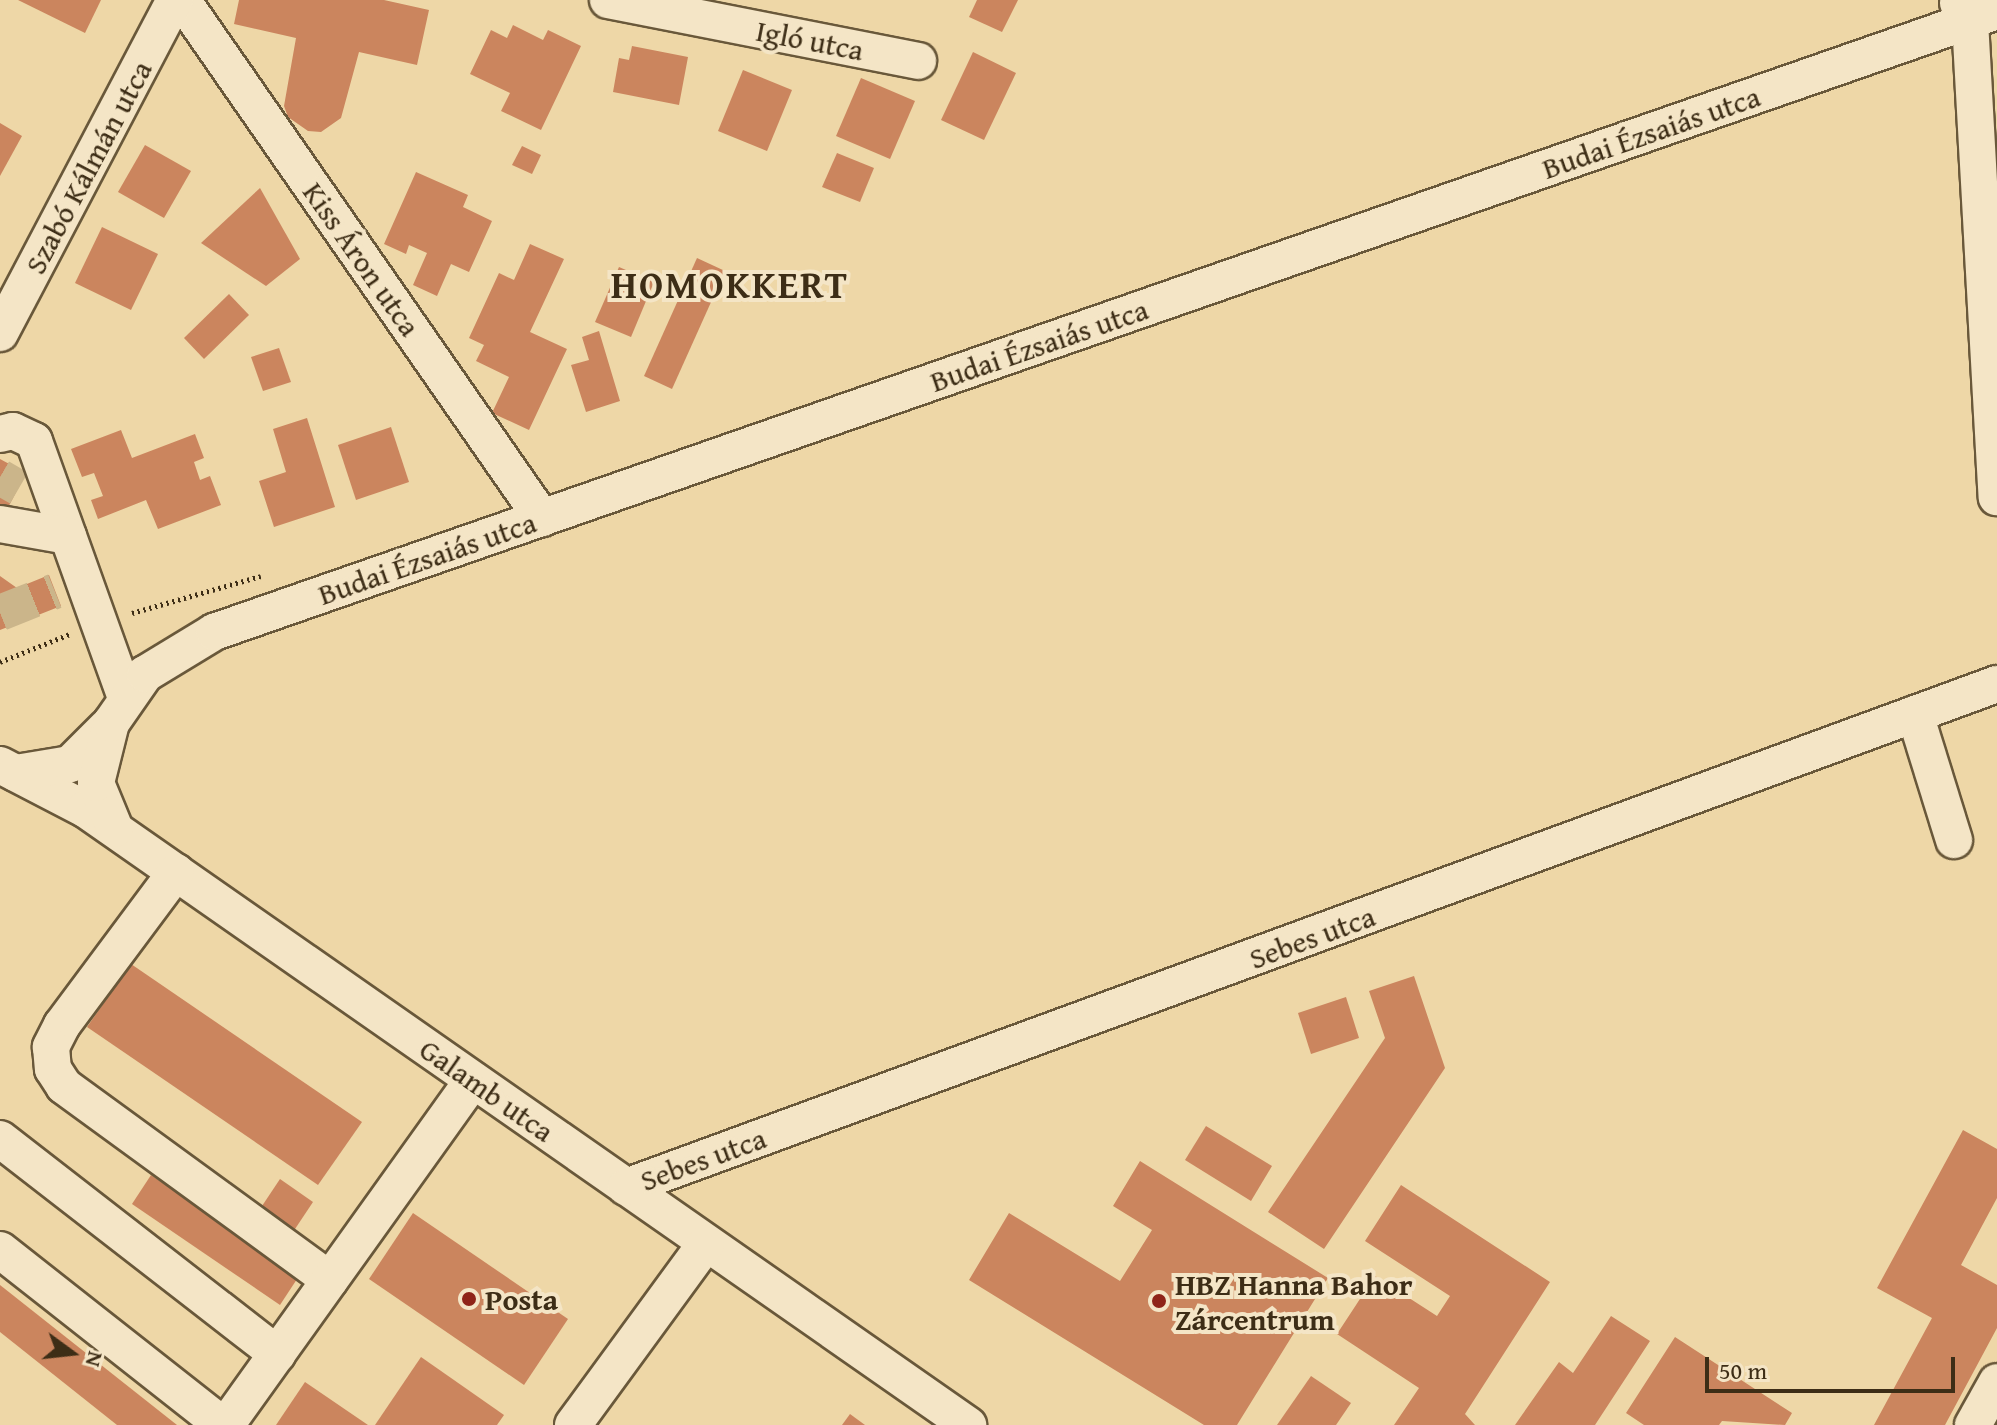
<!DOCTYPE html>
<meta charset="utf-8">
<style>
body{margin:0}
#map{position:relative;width:1997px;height:1425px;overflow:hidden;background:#eed7a7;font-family:"Gentium Book Plus",serif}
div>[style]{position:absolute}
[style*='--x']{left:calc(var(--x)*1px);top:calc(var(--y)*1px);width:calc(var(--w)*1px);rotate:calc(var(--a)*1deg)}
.building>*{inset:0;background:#cb855e}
.minor-tunnel>*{height:36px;margin-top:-18px;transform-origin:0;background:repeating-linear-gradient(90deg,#cbb58a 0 36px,transparent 0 54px)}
.path>*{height:5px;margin-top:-2.5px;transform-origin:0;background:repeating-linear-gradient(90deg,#3d2d16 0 2px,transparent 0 6px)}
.roads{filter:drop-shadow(2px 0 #69583a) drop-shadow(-2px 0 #69583a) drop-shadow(0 2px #69583a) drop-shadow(0 -2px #69583a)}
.minor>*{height:36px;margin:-18px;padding:0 18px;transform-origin:18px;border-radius:18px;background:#f4e5c6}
.dots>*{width:22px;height:22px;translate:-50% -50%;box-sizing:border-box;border:4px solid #f4e5c6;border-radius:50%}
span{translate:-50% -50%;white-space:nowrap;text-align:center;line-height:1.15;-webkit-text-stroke:8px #f4e5c6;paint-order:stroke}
.street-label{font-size:30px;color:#3d2d16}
.poi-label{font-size:30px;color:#3d2d16;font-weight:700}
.left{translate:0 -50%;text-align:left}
.district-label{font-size:38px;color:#3d2d16;font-weight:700;letter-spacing:2px}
.north{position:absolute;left:32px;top:1313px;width:80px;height:80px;-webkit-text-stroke:6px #f4e5c6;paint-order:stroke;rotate:105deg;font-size:22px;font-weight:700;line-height:32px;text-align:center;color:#3d2d16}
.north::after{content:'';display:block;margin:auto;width:28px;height:36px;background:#3d2d16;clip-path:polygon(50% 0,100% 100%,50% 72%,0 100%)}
.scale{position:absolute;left:1705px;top:1357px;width:250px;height:36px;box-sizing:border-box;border:4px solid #3d2d16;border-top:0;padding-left:10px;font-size:24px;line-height:28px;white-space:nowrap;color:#3d2d16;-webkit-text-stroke:6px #f4e5c6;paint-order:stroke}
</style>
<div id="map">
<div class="building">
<div style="clip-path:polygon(18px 0,101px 0,85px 33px)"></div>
<div style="clip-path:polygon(239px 0,384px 0,429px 10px,417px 65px,359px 52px,341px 118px,321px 132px,308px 131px,288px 117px,284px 106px,296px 38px,234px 24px)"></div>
<div style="clip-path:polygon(977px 0,1018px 0,1002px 32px,969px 17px)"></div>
<div style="clip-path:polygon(513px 25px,543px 40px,548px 30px,581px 46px,541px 130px,501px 111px,510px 93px,470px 74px,491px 30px,507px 38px)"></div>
<div style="clip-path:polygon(632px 46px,688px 57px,679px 105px,613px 92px,619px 58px,629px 60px)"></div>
<div style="clip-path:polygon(973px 52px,1016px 73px,984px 140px,941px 120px)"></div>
<div style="clip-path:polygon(743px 70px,792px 90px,767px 151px,718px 131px)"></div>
<div style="clip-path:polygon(861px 78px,915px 101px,890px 159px,836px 136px)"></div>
<div style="clip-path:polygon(0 123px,22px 136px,0 176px)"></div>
<div style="clip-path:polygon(145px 145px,191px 171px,164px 218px,118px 192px)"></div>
<div style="clip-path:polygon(522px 146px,541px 155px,532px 174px,512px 165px)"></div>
<div style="clip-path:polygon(837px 153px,874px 168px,860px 202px,822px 187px)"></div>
<div style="clip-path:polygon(416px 172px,468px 195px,463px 207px,492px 221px,469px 272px,451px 264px,437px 296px,413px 285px,427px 253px,409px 245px,406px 254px,384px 244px)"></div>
<div style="clip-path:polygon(260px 188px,300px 259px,266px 286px,201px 243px)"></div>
<div style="clip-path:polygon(102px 227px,158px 254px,131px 310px,75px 283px)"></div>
<div style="clip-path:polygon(530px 244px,564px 259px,530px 332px,567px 349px,529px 430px,492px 413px,509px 377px,476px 361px,484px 345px,469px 338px,499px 273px,514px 280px)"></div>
<div style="clip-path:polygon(697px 258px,725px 271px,672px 389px,644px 376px)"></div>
<div style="clip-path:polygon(619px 267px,654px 282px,631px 337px,595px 322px)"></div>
<div style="clip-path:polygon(229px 294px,249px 315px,204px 359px,184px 338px)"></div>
<div style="clip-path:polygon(599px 331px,620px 401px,586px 412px,571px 365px,589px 360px,582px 337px)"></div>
<div style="clip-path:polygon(279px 348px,291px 382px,263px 391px,251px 357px)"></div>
<div style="clip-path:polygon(307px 418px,335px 507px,274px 527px,259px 481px,286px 472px,273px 429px)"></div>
<div style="clip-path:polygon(391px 427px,409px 482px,356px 500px,338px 445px)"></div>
<div style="clip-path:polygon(121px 430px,132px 458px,195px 434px,204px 458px,194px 462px,200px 480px,210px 476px,221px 505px,158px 529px,146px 500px,98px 519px,91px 500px,103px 496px,94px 473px,82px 477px,71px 449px)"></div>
<div style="clip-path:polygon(0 459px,26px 473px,0 523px)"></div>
<div style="clip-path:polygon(49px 575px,61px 606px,0 630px,0 576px,17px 588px)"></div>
<div style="clip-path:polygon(131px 964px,362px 1122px,318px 1185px,87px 1027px)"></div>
<div style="clip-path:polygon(1414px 976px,1445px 1068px,1324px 1249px,1268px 1212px,1385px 1038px,1369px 991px)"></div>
<div style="clip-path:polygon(1346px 997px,1359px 1038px,1311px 1054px,1298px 1013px)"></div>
<div style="clip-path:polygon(1206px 1126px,1272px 1166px,1251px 1201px,1185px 1160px)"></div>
<div style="clip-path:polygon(1963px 1130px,1997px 1149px,1997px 1198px,1961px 1265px,1997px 1285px,1997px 1328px,1945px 1425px,1874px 1425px,1932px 1318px,1877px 1288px)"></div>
<div style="clip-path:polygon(1140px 1161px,1328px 1278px,1237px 1425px,1204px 1425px,969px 1280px,1009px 1213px,1120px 1281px,1152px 1230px,1113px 1206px)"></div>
<div style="clip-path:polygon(151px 1175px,299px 1276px,280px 1305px,132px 1204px)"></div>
<div style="clip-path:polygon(280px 1179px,313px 1202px,291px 1235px,258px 1212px)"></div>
<div style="clip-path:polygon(1401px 1185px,1550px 1282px,1465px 1414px,1475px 1425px,1394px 1425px,1419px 1388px,1337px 1334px,1375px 1276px,1437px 1316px,1450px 1296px,1365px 1241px)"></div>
<div style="clip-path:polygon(413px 1213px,568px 1319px,524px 1385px,369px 1279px)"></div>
<div style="clip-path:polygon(0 1285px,177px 1425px,117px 1425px,0 1332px)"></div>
<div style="clip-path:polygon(1611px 1316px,1650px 1341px,1595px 1425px,1515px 1425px,1559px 1362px,1573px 1373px)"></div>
<div style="clip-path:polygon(1675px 1337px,1792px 1413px,1785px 1425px,1722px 1421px,1719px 1425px,1644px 1425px,1626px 1413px)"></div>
<div style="clip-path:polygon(421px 1357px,504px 1415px,497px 1425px,375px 1425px)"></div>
<div style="clip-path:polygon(1311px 1376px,1351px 1403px,1336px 1425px,1277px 1425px)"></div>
<div style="clip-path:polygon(305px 1382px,368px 1425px,276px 1425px)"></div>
<div style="clip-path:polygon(850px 1414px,865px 1425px,842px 1425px)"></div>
</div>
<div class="minor-tunnel">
<div style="--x:0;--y:477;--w:22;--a:30"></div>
<div style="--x:0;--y:613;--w:59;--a:-21.8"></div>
</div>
<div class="path">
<div style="--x:132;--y:613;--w:134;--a:-16"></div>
<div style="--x:0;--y:662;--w:75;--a:-21.8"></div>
</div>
<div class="roads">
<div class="minor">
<div style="--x:182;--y:0;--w:631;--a:55.2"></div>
<div style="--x:608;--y:0;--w:316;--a:11.1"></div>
<div style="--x:1958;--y:3;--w:22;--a:56"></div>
<div style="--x:1970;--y:21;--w:477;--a:86.8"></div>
<div style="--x:0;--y:333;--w:376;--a:-62.3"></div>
<div style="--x:0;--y:434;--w:13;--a:-13"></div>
<div style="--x:13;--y:431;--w:23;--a:25"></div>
<div style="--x:34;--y:441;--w:273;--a:70.3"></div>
<div style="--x:0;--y:524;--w:69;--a:10"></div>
<div style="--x:1915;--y:714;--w:132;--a:72.8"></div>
<div style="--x:0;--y:765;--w:96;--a:27.4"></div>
<div style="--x:85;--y:809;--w:1077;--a:34.9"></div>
<div style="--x:16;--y:773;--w:55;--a:-9.5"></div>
<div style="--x:70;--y:764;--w:52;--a:-45"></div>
<div style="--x:115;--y:829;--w:50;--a:-112.4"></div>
<div style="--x:96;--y:783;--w:62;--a:-76"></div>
<div style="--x:111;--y:723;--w:60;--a:-55.2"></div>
<div style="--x:145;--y:674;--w:81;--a:-31.3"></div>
<div style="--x:214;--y:632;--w:1888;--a:-19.2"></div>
<div style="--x:176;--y:872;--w:191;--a:126.7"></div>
<div style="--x:62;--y:1025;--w:25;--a:117"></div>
<div style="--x:51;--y:1047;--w:22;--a:85"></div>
<div style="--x:53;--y:1069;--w:20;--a:57"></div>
<div style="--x:64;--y:1086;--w:329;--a:36.1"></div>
<div style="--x:0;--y:1139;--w:351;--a:37.8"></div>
<div style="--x:626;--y:1187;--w:1460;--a:-20.15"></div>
<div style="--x:0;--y:1250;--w:283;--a:38.2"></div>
<div style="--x:226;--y:1425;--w:424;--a:-54.4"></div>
<div style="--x:573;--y:1425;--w:225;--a:-53.8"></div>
<div style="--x:1973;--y:1425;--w:49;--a:-60.8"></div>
</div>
</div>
<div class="dots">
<div style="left:469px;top:1299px;background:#8f2418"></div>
<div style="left:1159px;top:1301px;background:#8f2418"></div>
</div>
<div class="street-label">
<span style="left:810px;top:40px;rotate:11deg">Igló utca</span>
<span style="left:1651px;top:132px;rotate:-19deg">Budai Ézsaiás utca</span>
<span style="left:88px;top:167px;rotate:-62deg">Szabó Kálmán utca</span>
<span style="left:362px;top:259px;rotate:55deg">Kiss Áron utca</span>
<span style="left:1039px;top:345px;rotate:-19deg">Budai Ézsaiás utca</span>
<span style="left:427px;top:558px;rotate:-19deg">Budai Ézsaiás utca</span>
<span style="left:1312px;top:937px;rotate:-20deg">Sebes utca</span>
<span style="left:487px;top:1090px;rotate:35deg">Galamb utca</span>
<span style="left:703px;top:1159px;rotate:-20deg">Sebes utca</span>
</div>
<div class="poi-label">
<span class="left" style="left:1175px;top:1301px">HBZ Hanna Bahor<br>Zárcentrum</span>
<span class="left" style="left:485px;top:1299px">Posta</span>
</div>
<div class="district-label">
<span style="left:730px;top:285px">HOMOKKERT</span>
</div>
<div class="north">N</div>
<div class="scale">50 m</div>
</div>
